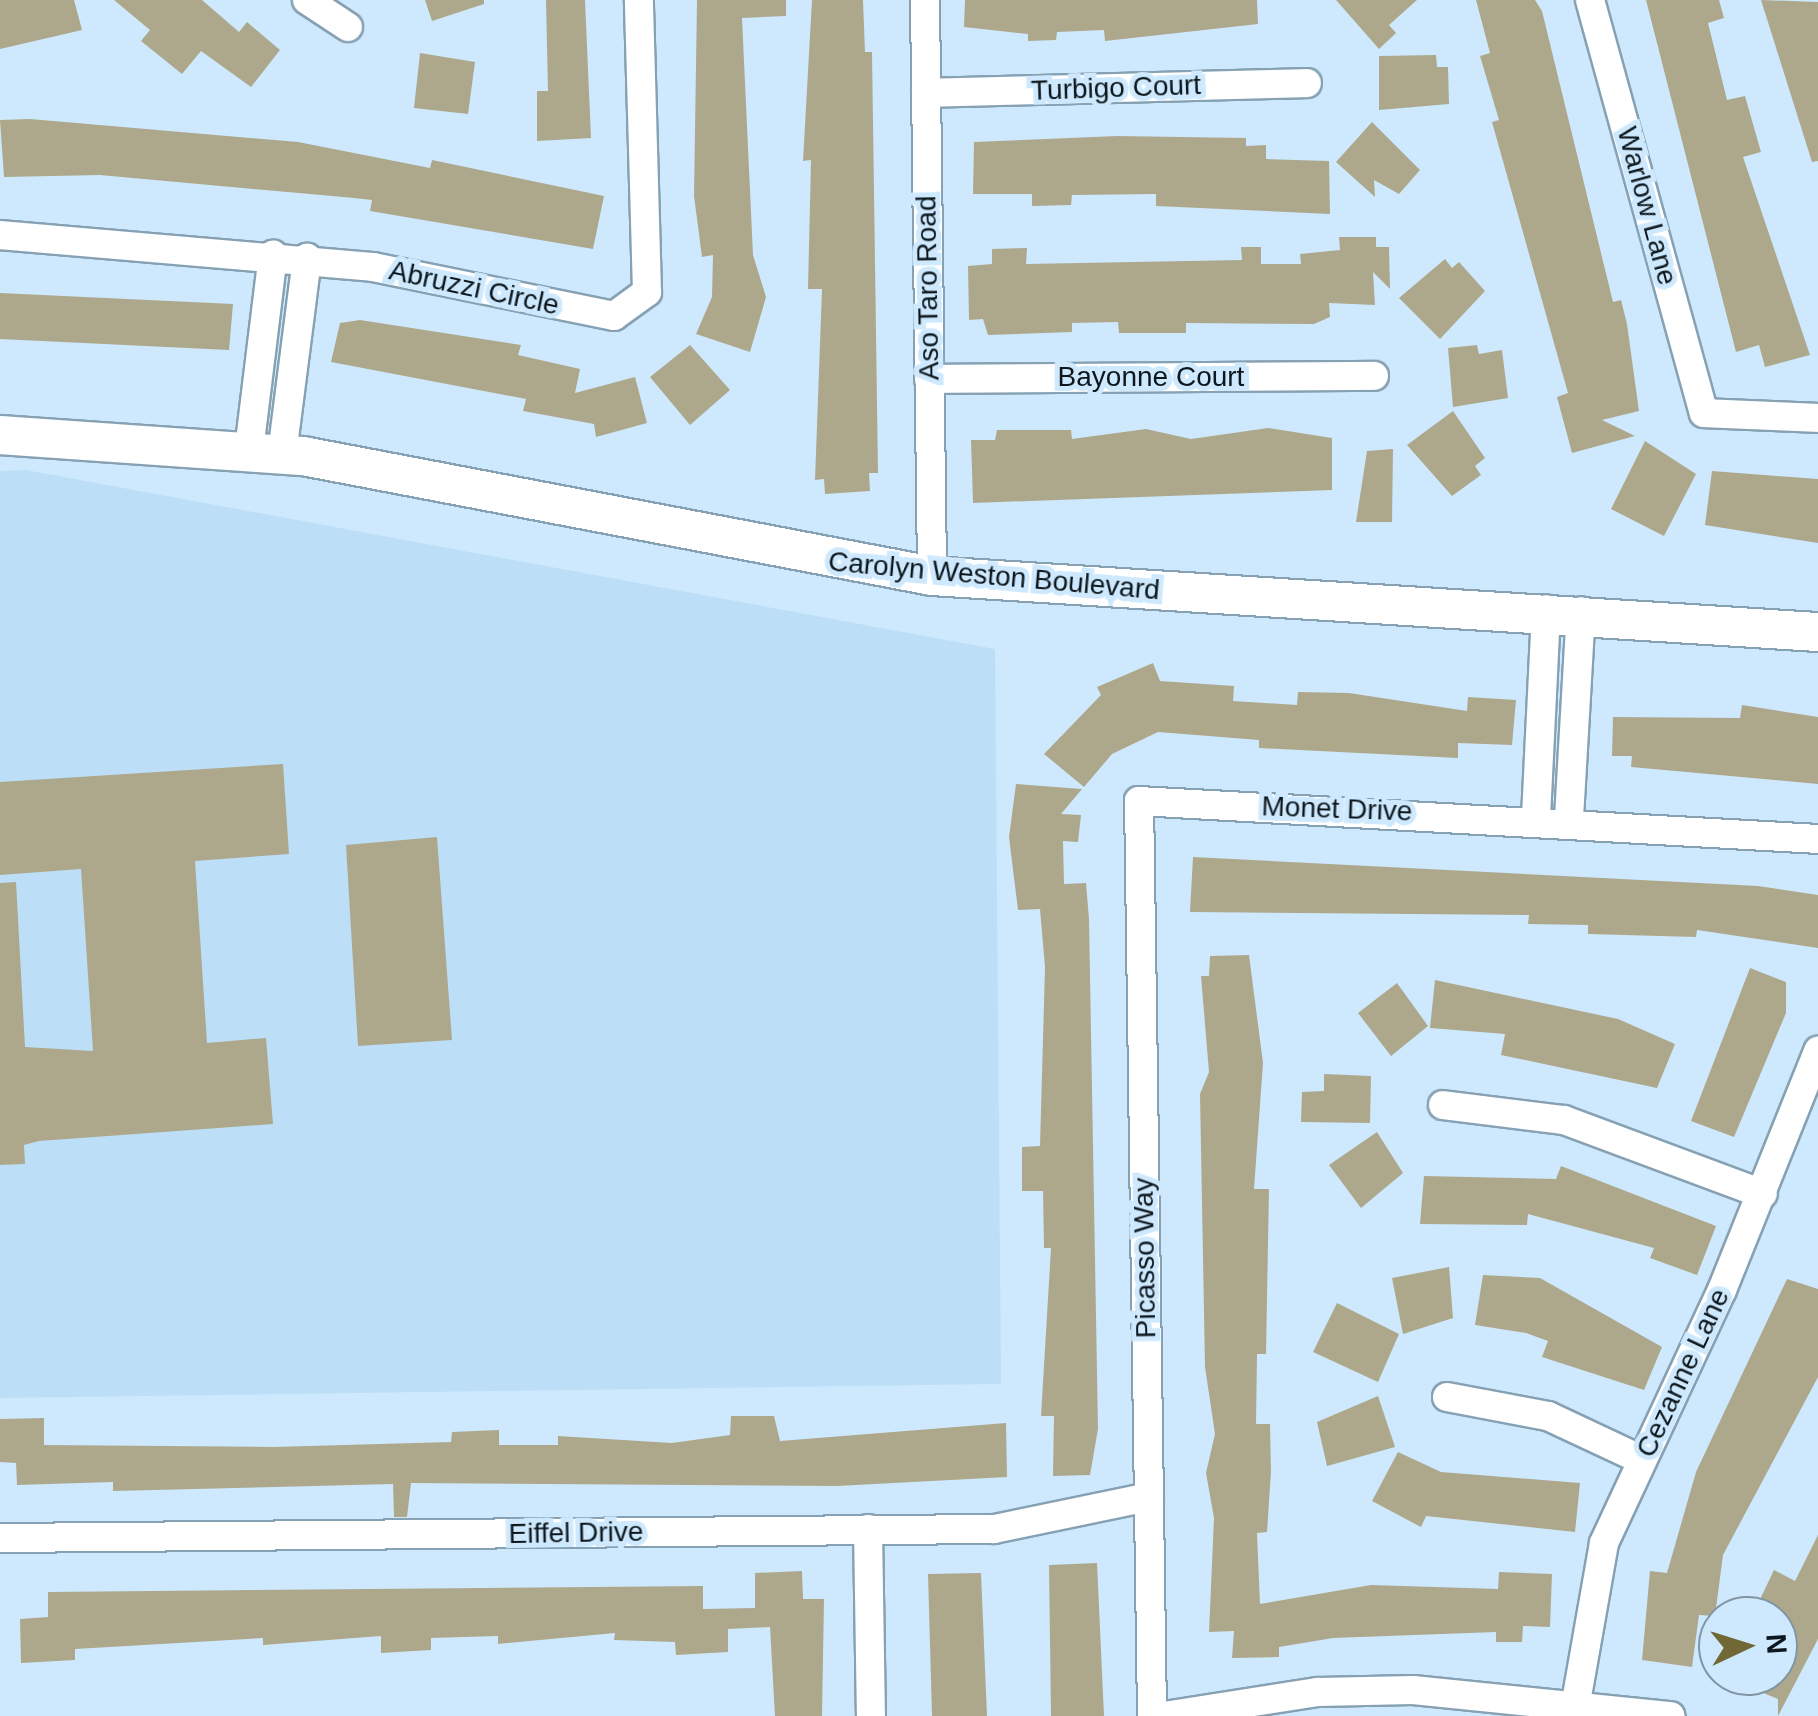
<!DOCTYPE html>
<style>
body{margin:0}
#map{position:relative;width:1818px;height:1716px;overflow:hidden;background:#cee9fd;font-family:Helvetica,sans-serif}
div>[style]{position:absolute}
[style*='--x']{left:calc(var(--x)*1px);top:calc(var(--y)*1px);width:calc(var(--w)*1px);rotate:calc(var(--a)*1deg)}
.built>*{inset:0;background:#bcdff7}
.building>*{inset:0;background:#ada88c}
.roads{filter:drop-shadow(2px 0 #86a1b3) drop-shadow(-2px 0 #86a1b3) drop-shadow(0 2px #86a1b3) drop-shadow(0 -2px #86a1b3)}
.street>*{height:28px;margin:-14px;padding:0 14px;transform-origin:14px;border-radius:14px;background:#fff}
.secondary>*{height:38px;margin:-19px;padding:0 19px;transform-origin:19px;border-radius:19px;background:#fff}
span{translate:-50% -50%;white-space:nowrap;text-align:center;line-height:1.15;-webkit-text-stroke:10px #cee9fd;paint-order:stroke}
.street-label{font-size:28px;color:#0d171d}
.north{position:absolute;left:1698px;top:1596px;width:100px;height:100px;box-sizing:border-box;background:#cee9fd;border:2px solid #8195a3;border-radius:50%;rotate:86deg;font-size:28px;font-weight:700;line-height:40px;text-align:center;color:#0d171d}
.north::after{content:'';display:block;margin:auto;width:35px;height:45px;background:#726835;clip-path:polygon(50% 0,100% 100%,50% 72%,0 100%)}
</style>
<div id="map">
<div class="built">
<div style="clip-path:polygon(26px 470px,995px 649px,1001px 1384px,0 1398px,0 471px)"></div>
</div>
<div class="building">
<div style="clip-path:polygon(0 0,74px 0,82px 30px,0 49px)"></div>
<div style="clip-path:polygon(114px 0,202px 0,239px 32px,247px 22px,280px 50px,251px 87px,201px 51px,182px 74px,141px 41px,150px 30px)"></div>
<div style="clip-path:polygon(425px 0,484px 0,484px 4px,432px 21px)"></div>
<div style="clip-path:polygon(546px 0,585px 0,591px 138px,537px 141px,537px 91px,548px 91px)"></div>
<div style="clip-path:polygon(697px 0,786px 0,786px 16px,742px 18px,753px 255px,766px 297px,750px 352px,696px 334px,712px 297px,713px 255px,702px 257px,694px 196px)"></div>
<div style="clip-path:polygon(812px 0,863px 0,865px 52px,872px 52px,878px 473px,869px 473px,870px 491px,825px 494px,824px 479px,815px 480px,822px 289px,808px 289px,811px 160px,803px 161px)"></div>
<div style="clip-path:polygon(965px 0,1257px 0,1258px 24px,1105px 41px,1104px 30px,1057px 32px,1056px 40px,1028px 41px,1028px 34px,964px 27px)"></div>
<div style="clip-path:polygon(1336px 0,1417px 0,1389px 25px,1396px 33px,1379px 49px)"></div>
<div style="clip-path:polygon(1476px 0,1535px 0,1542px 11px,1613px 302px,1621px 300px,1627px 324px,1639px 411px,1602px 420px,1635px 436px,1572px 453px,1557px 397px,1568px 393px,1492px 122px,1499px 120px,1480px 56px,1490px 53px)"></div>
<div style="clip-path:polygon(1646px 0,1719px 0,1724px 18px,1708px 23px,1727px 100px,1745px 96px,1761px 152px,1743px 157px,1810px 355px,1765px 367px,1759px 345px,1736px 352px)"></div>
<div style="clip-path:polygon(1761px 0,1818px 2px,1818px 161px,1812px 162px)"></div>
<div style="clip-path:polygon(420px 53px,475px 62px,468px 114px,414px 108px)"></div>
<div style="clip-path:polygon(1436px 55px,1437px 67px,1448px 67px,1449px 104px,1379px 110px,1379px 56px)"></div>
<div style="clip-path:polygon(30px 119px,298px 142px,430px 168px,432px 160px,604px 196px,593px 249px,370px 211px,372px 200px,354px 198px,100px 175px,4px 177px,0 120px)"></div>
<div style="clip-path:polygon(1372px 122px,1420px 170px,1399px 194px,1374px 180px,1375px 197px,1336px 162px)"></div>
<div style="clip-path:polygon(1117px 136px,1246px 138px,1246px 146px,1266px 145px,1266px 159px,1329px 161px,1330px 214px,1156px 206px,1156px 194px,1072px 195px,1071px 205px,1032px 206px,1032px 194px,973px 194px,974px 142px)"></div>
<div style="clip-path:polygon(1339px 237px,1376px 237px,1376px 247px,1389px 247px,1390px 289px,1373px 272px,1375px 305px,1329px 303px,1330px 317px,1314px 324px,1186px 323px,1186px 333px,1119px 333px,1118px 322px,1072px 323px,1072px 332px,988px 335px,983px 319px,969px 320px,968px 266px,992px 264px,992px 249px,1027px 248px,1026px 264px,1242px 260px,1241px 247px,1261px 247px,1261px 264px,1301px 264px,1300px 254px,1340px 250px)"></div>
<div style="clip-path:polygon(1445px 259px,1452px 268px,1459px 262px,1485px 291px,1440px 339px,1399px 298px)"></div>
<div style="clip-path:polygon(0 293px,233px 304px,229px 350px,0 339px)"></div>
<div style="clip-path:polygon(360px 320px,521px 345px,518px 355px,580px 369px,575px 393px,635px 377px,647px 423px,596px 437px,594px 424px,523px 411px,526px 399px,331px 362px,340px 323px)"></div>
<div style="clip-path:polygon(690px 345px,730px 390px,690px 425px,650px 377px)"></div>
<div style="clip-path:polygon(1477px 345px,1479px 354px,1502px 350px,1508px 398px,1453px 407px,1448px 348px)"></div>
<div style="clip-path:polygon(1453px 411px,1485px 458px,1475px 466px,1481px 475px,1452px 496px,1407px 445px)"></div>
<div style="clip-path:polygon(1268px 428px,1332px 438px,1332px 490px,973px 503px,971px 440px,995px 440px,997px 430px,1071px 430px,1072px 439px,1146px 429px,1191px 439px)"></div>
<div style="clip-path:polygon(1645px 441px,1696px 474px,1664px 536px,1611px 509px)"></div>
<div style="clip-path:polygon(1393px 449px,1392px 522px,1356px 522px,1367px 451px)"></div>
<div style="clip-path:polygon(1712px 471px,1818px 479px,1818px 543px,1705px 525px)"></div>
<div style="clip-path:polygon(1153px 663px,1160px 681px,1234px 686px,1233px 701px,1297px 705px,1298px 692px,1349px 693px,1467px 711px,1468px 697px,1516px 700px,1512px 745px,1458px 743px,1458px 758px,1259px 748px,1259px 740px,1158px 732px,1112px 754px,1084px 787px,1044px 754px,1101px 695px,1097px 687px)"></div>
<div style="clip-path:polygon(1742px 705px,1818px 717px,1818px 784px,1631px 767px,1632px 756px,1612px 756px,1613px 717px,1740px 718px)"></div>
<div style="clip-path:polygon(283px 764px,289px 854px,195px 861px,207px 1043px,266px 1038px,273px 1124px,39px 1141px,24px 1145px,25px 1164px,0 1165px,0 883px,16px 882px,25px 1047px,93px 1051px,81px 869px,0 875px,0 782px)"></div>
<div style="clip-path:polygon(1016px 784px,1082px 789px,1061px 814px,1081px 815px,1078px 842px,1063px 841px,1064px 884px,1086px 883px,1089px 919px,1098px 1429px,1090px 1475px,1053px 1476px,1054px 1416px,1041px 1416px,1051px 1248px,1044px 1248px,1043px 1191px,1022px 1191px,1022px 1147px,1040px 1146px,1045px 967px,1040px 909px,1018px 910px,1009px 837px)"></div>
<div style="clip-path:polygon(437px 837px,452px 1040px,358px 1046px,346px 845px)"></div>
<div style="clip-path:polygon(1193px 857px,1758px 886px,1818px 895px,1818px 948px,1697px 930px,1696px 937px,1588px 934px,1588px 925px,1528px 924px,1529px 915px,1190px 912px)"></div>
<div style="clip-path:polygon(1249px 955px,1263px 1063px,1254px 1189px,1269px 1189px,1266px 1354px,1257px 1354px,1256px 1424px,1270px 1424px,1271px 1472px,1267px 1532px,1257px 1533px,1260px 1604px,1371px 1585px,1498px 1589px,1499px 1572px,1552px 1574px,1550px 1627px,1523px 1626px,1522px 1642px,1496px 1642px,1496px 1632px,1333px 1638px,1279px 1647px,1279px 1657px,1232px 1658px,1234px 1631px,1209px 1632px,1214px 1518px,1206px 1473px,1215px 1434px,1205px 1367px,1200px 1094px,1209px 1072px,1201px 976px,1209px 976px,1210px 956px)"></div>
<div style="clip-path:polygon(1750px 968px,1786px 982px,1786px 1013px,1734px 1137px,1691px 1121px)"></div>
<div style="clip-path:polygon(1435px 980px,1618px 1019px,1675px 1044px,1657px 1088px,1501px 1055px,1505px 1034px,1430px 1028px)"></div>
<div style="clip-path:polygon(1397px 983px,1428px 1026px,1391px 1056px,1358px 1013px)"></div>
<div style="clip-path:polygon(1324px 1074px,1371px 1076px,1370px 1123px,1301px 1122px,1302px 1092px,1324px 1091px)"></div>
<div style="clip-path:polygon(1377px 1132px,1403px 1173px,1361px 1208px,1329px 1165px)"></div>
<div style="clip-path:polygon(1561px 1166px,1716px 1226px,1697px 1275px,1650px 1258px,1654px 1248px,1528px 1214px,1527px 1225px,1420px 1224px,1424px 1176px,1556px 1179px)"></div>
<div style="clip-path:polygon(1449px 1267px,1453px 1318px,1403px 1334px,1392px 1278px)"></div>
<div style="clip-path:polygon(1483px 1275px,1540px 1278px,1662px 1347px,1644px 1390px,1542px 1357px,1548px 1341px,1526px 1333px,1475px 1325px)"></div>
<div style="clip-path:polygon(1787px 1279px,1818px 1289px,1818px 1377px,1723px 1555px,1715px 1616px,1699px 1615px,1692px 1667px,1642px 1660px,1650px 1571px,1667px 1573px,1696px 1472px)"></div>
<div style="clip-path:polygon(1337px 1303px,1399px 1334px,1378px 1382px,1313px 1352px)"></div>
<div style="clip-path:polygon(1378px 1396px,1395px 1447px,1327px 1466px,1317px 1422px)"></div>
<div style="clip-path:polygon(731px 1416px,774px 1416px,780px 1441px,1006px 1423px,1007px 1477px,837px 1486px,411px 1483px,407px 1517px,394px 1517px,393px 1484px,113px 1491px,113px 1482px,17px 1485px,16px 1463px,0 1462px,0 1419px,44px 1418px,44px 1445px,273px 1447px,451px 1442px,452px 1432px,499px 1430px,499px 1445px,558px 1445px,558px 1436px,672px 1443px,730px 1435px)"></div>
<div style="clip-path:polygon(1398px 1452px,1441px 1472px,1580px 1483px,1575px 1532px,1426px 1516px,1421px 1527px,1372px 1501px)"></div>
<div style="clip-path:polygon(1818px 1535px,1818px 1639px,1778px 1716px,1778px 1699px,1722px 1676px,1778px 1676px,1778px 1616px,1752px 1616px,1774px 1570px,1795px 1581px)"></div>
<div style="clip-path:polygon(1097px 1563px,1104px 1716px,1051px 1716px,1049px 1565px)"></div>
<div style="clip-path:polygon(802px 1571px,803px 1599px,824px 1599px,822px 1716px,775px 1716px,770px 1627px,728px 1629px,728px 1652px,676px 1655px,675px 1642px,614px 1640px,615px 1633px,498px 1644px,498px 1636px,431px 1638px,431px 1650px,381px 1653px,381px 1636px,263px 1645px,263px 1638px,75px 1649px,75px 1660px,21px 1663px,20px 1619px,48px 1617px,48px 1592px,703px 1586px,703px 1609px,755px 1608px,755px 1573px)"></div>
<div style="clip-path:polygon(981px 1573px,987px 1716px,932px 1716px,928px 1574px)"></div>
</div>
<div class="roads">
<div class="street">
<div style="--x:307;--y:0;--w:49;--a:33.4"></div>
<div style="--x:925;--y:0;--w:576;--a:89.3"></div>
<div style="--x:1590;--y:0;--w:428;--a:74.6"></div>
<div style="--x:1704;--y:413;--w:114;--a:2.5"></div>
<div style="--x:926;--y:93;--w:381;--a:-1.5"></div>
<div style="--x:0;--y:235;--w:374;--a:4.9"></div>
<div style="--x:373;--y:267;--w:246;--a:11.5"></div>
<div style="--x:614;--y:316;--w:41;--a:-36"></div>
<div style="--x:647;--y:292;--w:292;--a:-91.6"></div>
<div style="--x:929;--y:379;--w:445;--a:-0.4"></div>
<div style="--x:249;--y:450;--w:197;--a:-83"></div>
<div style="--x:282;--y:454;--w:198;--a:-82.7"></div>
<div style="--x:1536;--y:817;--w:208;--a:-87.2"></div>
<div style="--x:1569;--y:818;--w:207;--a:-86.7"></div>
<div style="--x:1443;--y:1105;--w:122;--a:7.1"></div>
<div style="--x:1564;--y:1120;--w:212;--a:20.4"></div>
<div style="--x:1447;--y:1397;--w:103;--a:10.7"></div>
<div style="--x:1548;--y:1416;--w:104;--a:25.1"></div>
<div style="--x:868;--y:1529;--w:187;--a:89.1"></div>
<div style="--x:0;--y:1538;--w:994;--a:-0.52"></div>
<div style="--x:994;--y:1529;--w:158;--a:-11.7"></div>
<div style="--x:1576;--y:1702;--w:161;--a:-80"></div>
<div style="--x:1604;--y:1543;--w:279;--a:-65"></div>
<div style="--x:1722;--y:1290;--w:258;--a:-68.1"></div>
<div style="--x:1152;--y:1716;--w:915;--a:-90.81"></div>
<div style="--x:1139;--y:801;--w:680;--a:3.2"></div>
<div style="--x:1164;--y:1716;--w:156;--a:-8.9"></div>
<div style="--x:1318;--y:1692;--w:95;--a:-1.2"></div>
<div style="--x:1413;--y:1690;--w:259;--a:5.8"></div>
</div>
<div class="secondary">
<div style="--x:0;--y:435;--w:304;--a:4"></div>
<div style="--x:303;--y:456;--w:640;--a:10.8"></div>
<div style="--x:932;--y:576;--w:888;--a:3.62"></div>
</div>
</div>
<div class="street-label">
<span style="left:1116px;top:88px;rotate:-2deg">Turbigo Court</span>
<span style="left:1647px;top:206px;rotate:75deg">Warlow Lane</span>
<span style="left:474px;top:288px;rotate:12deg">Abruzzi Circle</span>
<span style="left:928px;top:288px;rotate:-91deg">Aso Taro Road</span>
<span style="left:1151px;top:377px">Bayonne Court</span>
<span style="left:994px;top:576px;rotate:5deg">Carolyn Weston Boulevard</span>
<span style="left:1337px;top:809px;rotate:2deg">Monet Drive</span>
<span style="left:1145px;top:1258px;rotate:-91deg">Picasso Way</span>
<span style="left:1683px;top:1373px;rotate:-65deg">Cezanne Lane</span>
<span style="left:576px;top:1533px;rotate:-1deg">Eiffel Drive</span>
</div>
<div class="north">N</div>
</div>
